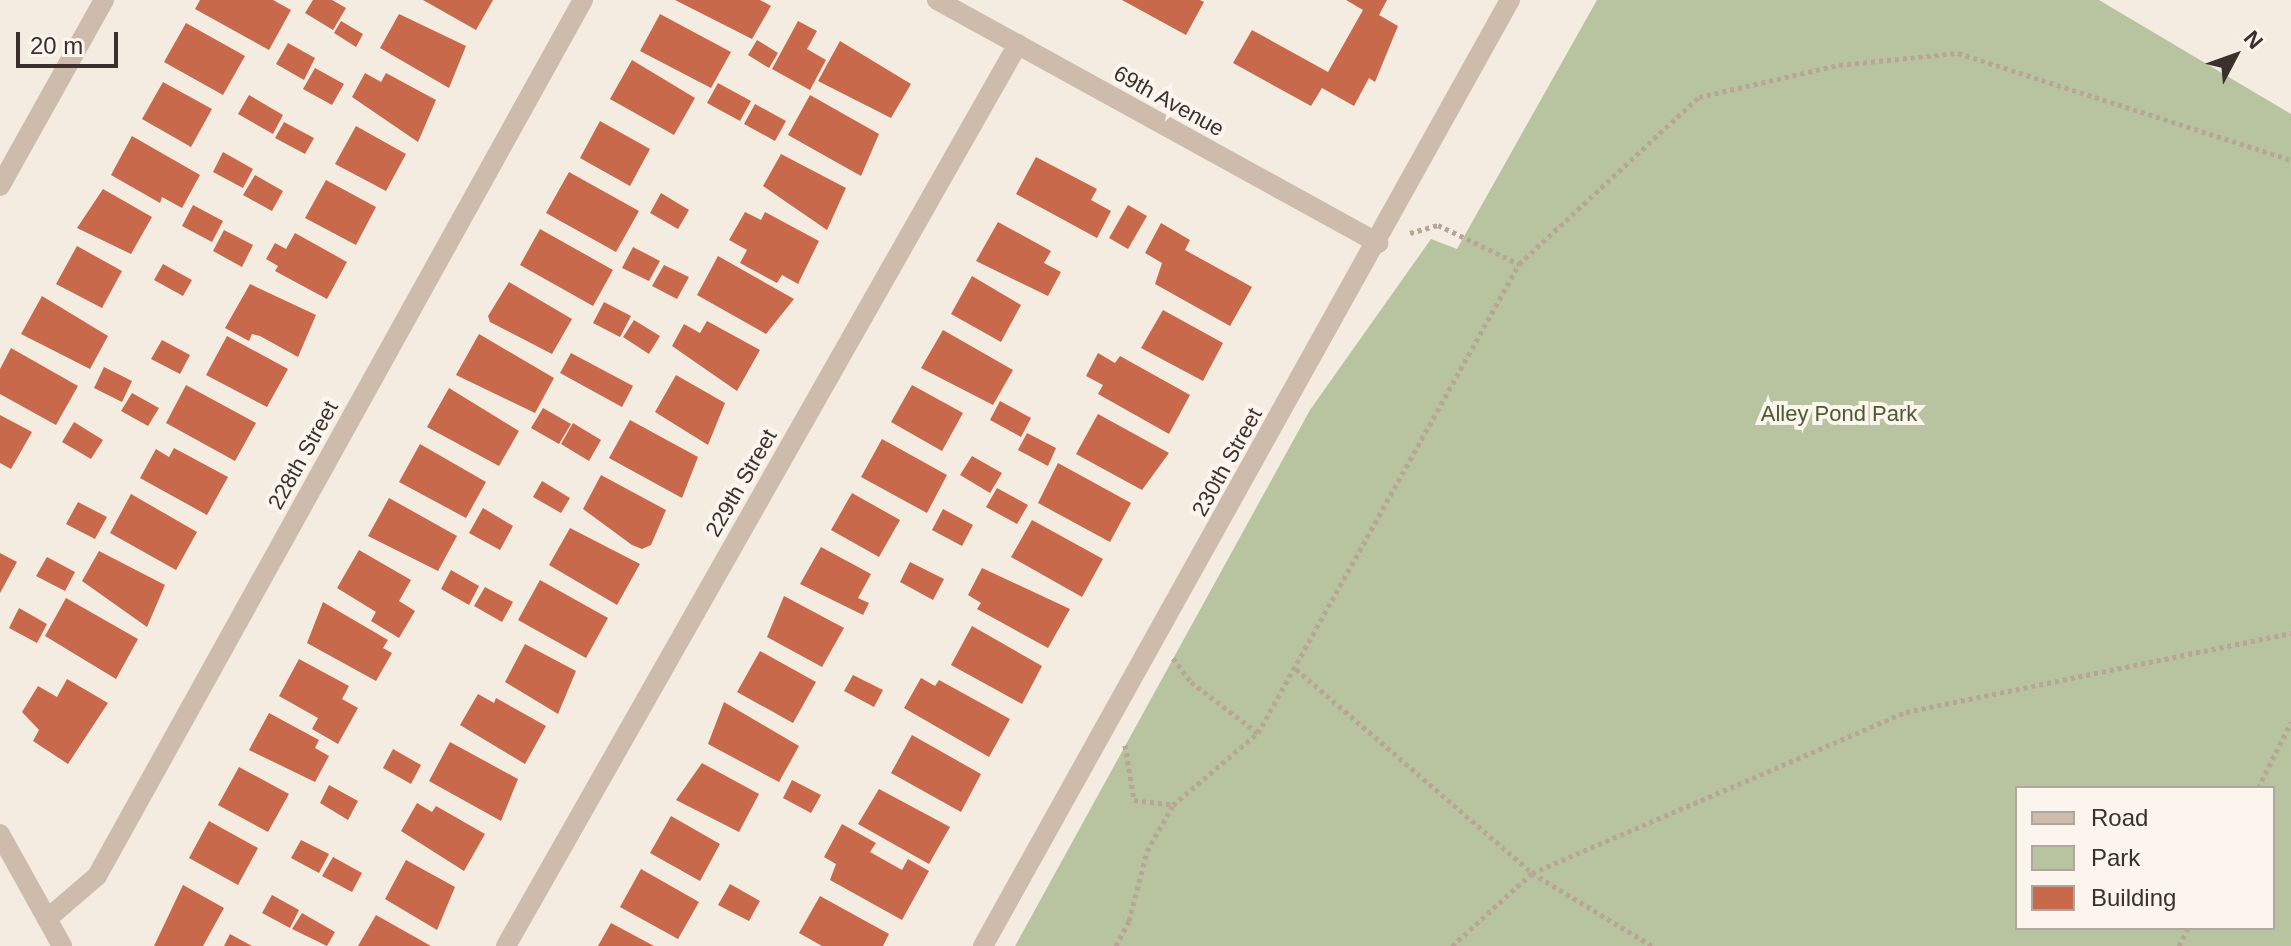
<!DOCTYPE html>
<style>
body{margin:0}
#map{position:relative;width:2291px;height:946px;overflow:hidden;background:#f4ebe1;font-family:Arial,sans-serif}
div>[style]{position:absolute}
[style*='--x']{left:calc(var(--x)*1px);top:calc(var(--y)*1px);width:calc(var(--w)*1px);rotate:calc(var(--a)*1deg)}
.green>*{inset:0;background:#b8c4a0}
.building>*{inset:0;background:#c8694b}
.path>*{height:5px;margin-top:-2.5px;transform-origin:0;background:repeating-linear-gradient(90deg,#b9a596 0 4px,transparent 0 8px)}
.street>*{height:20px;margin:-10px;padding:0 10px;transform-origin:10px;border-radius:10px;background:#cdbbac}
span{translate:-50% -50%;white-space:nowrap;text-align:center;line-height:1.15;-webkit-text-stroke:8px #fbf5ee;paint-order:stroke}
.street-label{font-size:22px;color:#3b302b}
.park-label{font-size:22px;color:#4a5a2e}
.legend{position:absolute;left:2015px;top:786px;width:260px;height:144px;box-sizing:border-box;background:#fbf5ee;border:2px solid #aea6a0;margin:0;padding:10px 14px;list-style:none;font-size:24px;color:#3b302b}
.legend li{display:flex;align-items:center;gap:16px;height:40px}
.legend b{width:40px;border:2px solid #aea6a0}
.north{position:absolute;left:2195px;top:16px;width:80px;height:80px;-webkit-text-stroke:6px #fbf5ee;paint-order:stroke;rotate:49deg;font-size:22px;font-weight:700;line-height:32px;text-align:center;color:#3b302b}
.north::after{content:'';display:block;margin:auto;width:28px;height:36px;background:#3b302b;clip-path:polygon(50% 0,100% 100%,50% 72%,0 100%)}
.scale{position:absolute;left:16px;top:32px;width:102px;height:36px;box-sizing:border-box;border:4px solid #3b302b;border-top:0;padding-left:10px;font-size:24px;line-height:28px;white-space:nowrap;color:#3b302b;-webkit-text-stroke:6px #fbf5ee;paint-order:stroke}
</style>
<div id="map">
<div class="green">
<div style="clip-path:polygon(evenodd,1597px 0,2099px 0,2291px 114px,2291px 946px,1015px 946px,1310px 410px,1431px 239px,1457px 249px,1597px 0,2273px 788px,2273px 928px,2017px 928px,2017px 788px,2273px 788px)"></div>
</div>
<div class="building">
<div style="clip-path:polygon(200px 0,273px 0,291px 10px,269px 50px,195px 9px)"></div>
<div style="clip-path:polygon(313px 0,332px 0,346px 8px,333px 30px,305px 13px)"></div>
<div style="clip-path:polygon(423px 0,493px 0,476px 30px)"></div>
<div style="clip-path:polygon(675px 0,760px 0,771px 6px,752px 39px)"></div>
<div style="clip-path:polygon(1122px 0,1200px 0,1204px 2px,1186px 35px)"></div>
<div style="clip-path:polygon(1346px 0,1387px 0,1379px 15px,1398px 26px,1375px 82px,1369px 78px,1354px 106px,1322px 88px,1311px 106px,1233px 63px,1252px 30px,1328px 72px,1363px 10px)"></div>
<div style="clip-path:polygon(399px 14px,466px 46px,449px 88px,380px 48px)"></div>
<div style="clip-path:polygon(660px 14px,731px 52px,711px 88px,640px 51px)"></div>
<div style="clip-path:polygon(341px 21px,363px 34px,356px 47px,334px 33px)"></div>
<div style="clip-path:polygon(798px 21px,817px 31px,807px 49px,826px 60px,810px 90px,772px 69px)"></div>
<div style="clip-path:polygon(186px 23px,245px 56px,223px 95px,164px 62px)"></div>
<div style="clip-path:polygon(757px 40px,778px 53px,769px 68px,748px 55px)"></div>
<div style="clip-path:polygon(840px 41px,911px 84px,891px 118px,818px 81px)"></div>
<div style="clip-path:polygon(288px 43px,315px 58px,304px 80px,276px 64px)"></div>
<div style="clip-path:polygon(632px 60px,695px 98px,674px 135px,610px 99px)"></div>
<div style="clip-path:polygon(315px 68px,344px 84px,332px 105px,303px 89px)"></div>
<div style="clip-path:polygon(365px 73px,381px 82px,386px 73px,436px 100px,418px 142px,352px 97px)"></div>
<div style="clip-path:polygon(163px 82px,212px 109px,191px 147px,142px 119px)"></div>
<div style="clip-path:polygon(718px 83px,751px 101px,740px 121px,707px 103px)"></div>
<div style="clip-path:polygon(249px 95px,283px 115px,273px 134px,238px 114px)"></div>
<div style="clip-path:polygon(810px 95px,879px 134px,861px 176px,788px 135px)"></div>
<div style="clip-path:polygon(755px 104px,786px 121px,775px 141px,744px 124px)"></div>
<div style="clip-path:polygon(600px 121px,650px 149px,630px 186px,580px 158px)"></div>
<div style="clip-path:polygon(284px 122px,314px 138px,305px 154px,275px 138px)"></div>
<div style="clip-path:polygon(356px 126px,406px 154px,386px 191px,335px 164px)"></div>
<div style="clip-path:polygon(132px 136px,200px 175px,182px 208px,162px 197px,160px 203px,111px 175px)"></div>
<div style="clip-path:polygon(223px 152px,253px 169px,243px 188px,213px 172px)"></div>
<div style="clip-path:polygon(781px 154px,846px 188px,827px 230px,763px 186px)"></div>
<div style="clip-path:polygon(1036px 157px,1097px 189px,1091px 200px,1111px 211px,1097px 238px,1016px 194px)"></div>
<div style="clip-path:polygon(569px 172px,639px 211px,616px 252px,546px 213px)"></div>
<div style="clip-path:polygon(255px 175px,283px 191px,272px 211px,243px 195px)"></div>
<div style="clip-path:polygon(326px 180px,376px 207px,356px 245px,305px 218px)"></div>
<div style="clip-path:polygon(103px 189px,152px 217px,131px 254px,77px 228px)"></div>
<div style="clip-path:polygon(661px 193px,689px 210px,678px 229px,650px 213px)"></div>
<div style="clip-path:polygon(193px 205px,223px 221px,212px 242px,182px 226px)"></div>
<div style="clip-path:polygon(1128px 205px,1147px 216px,1128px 249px,1109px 238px)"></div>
<div style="clip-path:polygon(745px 212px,761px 220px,765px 212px,819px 241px,798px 284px,782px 275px,777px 283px,740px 263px,747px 250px,729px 240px)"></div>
<div style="clip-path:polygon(998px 222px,1051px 251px,1044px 263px,1061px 272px,1048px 296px,976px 261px)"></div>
<div style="clip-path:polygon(1161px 223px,1190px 240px,1185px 250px,1252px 287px,1230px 326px,1155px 284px,1162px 263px,1145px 253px)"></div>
<div style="clip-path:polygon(540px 229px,613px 270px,593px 306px,520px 265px)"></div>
<div style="clip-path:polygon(224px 230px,253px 245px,242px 267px,213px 251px)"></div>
<div style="clip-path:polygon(295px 233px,347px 262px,327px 299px,275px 271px,278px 266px,266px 259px,275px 243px,286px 249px)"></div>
<div style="clip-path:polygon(77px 246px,122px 271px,102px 308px,56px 284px)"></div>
<div style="clip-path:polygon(633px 247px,660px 261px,649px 281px,622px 268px)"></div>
<div style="clip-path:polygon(718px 256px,794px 299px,766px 334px,697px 295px)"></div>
<div style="clip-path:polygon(163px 264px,192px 280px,183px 296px,154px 280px)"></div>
<div style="clip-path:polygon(664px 265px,689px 277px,677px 299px,652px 286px)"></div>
<div style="clip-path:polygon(972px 276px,1021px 305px,1001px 342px,951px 314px)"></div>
<div style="clip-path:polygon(509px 282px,572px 319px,552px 354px,490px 322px,488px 316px)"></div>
<div style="clip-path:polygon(250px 284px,316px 315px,298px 357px,260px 336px,252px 334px,249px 341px,225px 328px)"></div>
<div style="clip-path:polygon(42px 296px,108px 336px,90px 369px,21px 334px)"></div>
<div style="clip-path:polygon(604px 302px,631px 316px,620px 337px,593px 323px)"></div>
<div style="clip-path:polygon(1163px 310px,1223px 343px,1203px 381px,1141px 348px)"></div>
<div style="clip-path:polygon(634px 320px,660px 336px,649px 354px,623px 337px)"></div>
<div style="clip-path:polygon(707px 321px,760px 350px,737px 391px,672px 346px,684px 324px,700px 333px)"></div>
<div style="clip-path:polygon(943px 330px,1013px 370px,993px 405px,921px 368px)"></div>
<div style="clip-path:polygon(479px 334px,554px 378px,535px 413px,456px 375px)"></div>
<div style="clip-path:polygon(227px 336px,288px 369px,267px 407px,206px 375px)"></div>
<div style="clip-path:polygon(162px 340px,190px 355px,180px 374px,151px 359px)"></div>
<div style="clip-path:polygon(11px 348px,78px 386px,56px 425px,0 394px,0 369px)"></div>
<div style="clip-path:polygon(571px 353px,633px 386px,622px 407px,560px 373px)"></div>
<div style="clip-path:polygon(1098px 353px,1115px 363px,1120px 356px,1190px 395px,1169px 434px,1098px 394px,1103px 385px,1086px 376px)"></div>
<div style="clip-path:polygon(104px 367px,132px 381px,122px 402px,94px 388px)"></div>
<div style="clip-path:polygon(676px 375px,725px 403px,708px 445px,655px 412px)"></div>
<div style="clip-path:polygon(186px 385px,256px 423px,235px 461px,166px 423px)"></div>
<div style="clip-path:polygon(912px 385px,963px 413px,942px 451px,891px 422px)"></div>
<div style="clip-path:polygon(449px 388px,519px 431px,499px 466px,427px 427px)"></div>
<div style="clip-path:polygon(132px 393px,159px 408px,148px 426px,121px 411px)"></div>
<div style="clip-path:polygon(1000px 401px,1031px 418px,1021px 437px,990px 420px)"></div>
<div style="clip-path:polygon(543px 408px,571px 424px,559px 444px,531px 428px)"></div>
<div style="clip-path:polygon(1098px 414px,1169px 453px,1142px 490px,1076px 454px)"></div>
<div style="clip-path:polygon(0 415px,32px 432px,11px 469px,0 463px)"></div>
<div style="clip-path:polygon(630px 420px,698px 457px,682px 498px,609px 458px)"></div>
<div style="clip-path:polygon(74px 422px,103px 440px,91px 459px,62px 442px)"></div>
<div style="clip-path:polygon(573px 423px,601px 440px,589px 461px,561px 444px)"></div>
<div style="clip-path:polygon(1027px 433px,1056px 448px,1048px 466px,1018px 450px)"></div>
<div style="clip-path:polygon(882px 439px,947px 475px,927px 513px,861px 477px)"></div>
<div style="clip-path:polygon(420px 444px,486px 482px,466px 518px,399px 482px)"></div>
<div style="clip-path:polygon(174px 448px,228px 477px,207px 515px,140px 478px,156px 449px,169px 457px)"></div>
<div style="clip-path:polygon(972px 456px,1002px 473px,990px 493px,960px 475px)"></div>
<div style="clip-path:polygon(1058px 463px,1131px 503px,1110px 542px,1038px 503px)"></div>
<div style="clip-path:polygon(601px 475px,666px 510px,651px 545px,642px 549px,632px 545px,583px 509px)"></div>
<div style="clip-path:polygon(542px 481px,570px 498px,561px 513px,533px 497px)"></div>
<div style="clip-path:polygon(997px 488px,1028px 505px,1017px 524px,986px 507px)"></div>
<div style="clip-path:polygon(852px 493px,900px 520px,879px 557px,831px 530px)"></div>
<div style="clip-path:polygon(131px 494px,197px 532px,176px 570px,110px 533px)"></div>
<div style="clip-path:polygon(389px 498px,457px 536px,438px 571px,368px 536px)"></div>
<div style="clip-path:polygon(78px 502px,107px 517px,95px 539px,66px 524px)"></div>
<div style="clip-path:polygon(483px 508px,513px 526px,500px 550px,469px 533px)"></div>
<div style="clip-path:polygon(943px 509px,973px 525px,962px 546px,932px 530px)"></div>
<div style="clip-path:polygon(1032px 520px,1103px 559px,1082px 597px,1011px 557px)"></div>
<div style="clip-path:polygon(570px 528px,640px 564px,617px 605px,549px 565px)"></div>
<div style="clip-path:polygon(821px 547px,871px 574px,858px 598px,869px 603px,863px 615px,800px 584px)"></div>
<div style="clip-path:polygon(359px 550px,411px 580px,399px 601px,415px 611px,399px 638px,371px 621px,376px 612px,337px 588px)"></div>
<div style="clip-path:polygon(99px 551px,165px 585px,147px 627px,82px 581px)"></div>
<div style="clip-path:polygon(0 553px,17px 562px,0 593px)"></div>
<div style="clip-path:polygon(47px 557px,75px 572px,65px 591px,36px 576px)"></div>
<div style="clip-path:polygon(910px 562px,944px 579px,933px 600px,900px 582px)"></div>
<div style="clip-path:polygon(982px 568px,1070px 609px,1048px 648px,977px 609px,981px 603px,968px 595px)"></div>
<div style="clip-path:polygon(451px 570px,479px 586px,469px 605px,441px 589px)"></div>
<div style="clip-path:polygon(540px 580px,608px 618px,586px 658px,518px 620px)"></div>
<div style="clip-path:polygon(485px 587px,513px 602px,502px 622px,474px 606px)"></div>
<div style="clip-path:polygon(784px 596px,844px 628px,822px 667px,767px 637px)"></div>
<div style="clip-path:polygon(66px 598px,138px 639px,116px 679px,45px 636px)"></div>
<div style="clip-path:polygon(323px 602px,388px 640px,383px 648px,392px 653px,376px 681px,307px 643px)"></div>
<div style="clip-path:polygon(19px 608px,47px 624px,37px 643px,9px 628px)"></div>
<div style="clip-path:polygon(972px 626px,1042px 666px,1022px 704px,951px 665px)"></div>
<div style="clip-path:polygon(525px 644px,576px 671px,558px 714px,505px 682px)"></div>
<div style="clip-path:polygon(760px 651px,816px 682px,793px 723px,737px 692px)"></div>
<div style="clip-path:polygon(299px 659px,349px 686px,342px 699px,358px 708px,338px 744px,312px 729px,318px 718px,279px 696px)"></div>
<div style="clip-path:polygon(853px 675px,883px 690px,874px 707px,844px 691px)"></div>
<div style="clip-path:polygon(921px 678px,935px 686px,939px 680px,1010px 719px,989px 757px,904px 708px)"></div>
<div style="clip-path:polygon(67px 679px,108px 703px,68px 764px,33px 741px,39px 730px,22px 712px,38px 686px,57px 697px)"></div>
<div style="clip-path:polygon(478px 694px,494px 703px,496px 698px,546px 726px,525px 764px,460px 725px)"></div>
<div style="clip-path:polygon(724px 702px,799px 746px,779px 782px,708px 744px)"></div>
<div style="clip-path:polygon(269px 713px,319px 740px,315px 748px,329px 756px,315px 782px,249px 750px)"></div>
<div style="clip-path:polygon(912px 735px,981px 774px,961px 812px,891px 773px)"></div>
<div style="clip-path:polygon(450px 742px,518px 779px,501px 821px,429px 781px)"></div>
<div style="clip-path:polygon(393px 749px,421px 765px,411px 784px,383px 768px)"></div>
<div style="clip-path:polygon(702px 763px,759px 794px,739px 832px,676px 800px)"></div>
<div style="clip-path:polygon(239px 767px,289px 794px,268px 832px,218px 805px)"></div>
<div style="clip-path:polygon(792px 780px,821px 795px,811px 813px,783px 798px)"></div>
<div style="clip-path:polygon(329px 785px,358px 801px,348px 820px,320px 803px)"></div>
<div style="clip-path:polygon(879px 789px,950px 827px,929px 864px,858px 824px)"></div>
<div style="clip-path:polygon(417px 803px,432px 812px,436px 806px,485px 834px,464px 871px,401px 831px)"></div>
<div style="clip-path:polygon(671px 816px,720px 844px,700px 881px,650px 853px)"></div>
<div style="clip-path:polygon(209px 821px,258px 848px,238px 885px,189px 858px)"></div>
<div style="clip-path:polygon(842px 824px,876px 843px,870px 852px,902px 870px,908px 859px,929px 871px,902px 920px,830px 880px,836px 864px,824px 857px)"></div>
<div style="clip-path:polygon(301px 840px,329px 854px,319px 873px,291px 858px)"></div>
<div style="clip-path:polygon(333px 857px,362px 873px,352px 892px,322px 876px)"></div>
<div style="clip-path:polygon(406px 860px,455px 887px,437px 930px,385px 899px)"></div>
<div style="clip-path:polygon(641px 869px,699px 902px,678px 939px,620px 907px)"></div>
<div style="clip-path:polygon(730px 884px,760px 901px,749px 921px,718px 905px)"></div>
<div style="clip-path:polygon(183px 885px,224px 908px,203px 946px,154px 946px)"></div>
<div style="clip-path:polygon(272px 895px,299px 910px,290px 928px,262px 913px)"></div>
<div style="clip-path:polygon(820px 896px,889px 934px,883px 946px,822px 946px,799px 933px)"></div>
<div style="clip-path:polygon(302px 913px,335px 932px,327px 946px,292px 929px)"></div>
<div style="clip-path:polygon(376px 915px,431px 946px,358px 946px)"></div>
<div style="clip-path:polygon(611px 923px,654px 946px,598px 946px)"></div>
<div style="clip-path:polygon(230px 934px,252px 946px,224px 946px)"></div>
</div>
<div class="path">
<div style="--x:1410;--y:233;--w:29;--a:-16"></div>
<div style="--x:1438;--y:225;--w:90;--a:25.7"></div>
<div style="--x:1519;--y:264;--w:246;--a:-42.9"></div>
<div style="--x:1699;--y:97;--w:144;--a:-12.9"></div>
<div style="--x:1839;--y:65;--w:120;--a:-5.8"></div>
<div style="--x:1958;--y:53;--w:350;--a:17.8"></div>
<div style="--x:1173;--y:658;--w:30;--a:53"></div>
<div style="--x:1191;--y:682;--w:84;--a:37.3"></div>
<div style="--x:1296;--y:669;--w:312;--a:40.8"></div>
<div style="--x:1532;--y:873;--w:407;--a:-23.3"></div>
<div style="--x:1906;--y:712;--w:393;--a:-11.6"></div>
<div style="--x:1125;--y:745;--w:56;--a:80.7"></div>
<div style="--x:1134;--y:800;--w:39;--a:7"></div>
<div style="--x:2258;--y:788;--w:74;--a:-63.4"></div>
<div style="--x:1116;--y:946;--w:28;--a:-63"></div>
<div style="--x:1129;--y:921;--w:72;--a:-75.6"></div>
<div style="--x:1147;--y:851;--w:53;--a:-60.5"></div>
<div style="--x:1173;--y:805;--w:111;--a:-40.3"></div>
<div style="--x:1258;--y:733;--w:537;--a:-60.9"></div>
<div style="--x:1452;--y:946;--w:108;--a:-42.4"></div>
<div style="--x:1532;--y:873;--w:140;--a:31.3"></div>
<div style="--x:2179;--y:946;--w:20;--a:-63"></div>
</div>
<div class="street">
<div style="--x:937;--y:0;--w:504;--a:28.86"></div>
<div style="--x:0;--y:186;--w:213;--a:-60.8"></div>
<div style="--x:0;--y:834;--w:128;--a:61"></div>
<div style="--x:47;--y:919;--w:66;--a:-40.7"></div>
<div style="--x:97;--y:876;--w:1002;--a:-60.98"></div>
<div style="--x:506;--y:946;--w:1037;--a:-60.42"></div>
<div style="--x:983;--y:946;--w:1083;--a:-60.88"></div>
</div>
<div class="street-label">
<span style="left:1169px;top:101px;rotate:29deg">69th Avenue</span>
<span style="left:303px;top:455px;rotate:-61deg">228th Street</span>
<span style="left:1227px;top:462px;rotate:-61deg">230th Street</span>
<span style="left:741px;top:483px;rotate:-60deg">229th Street</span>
</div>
<div class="park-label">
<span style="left:1839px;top:414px">Alley Pond Park</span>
</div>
<ul class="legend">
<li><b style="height:10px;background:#cdbbac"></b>Road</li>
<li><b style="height:22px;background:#b8c4a0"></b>Park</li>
<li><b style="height:22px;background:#c8694b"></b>Building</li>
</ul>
<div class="north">N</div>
<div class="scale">20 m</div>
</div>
